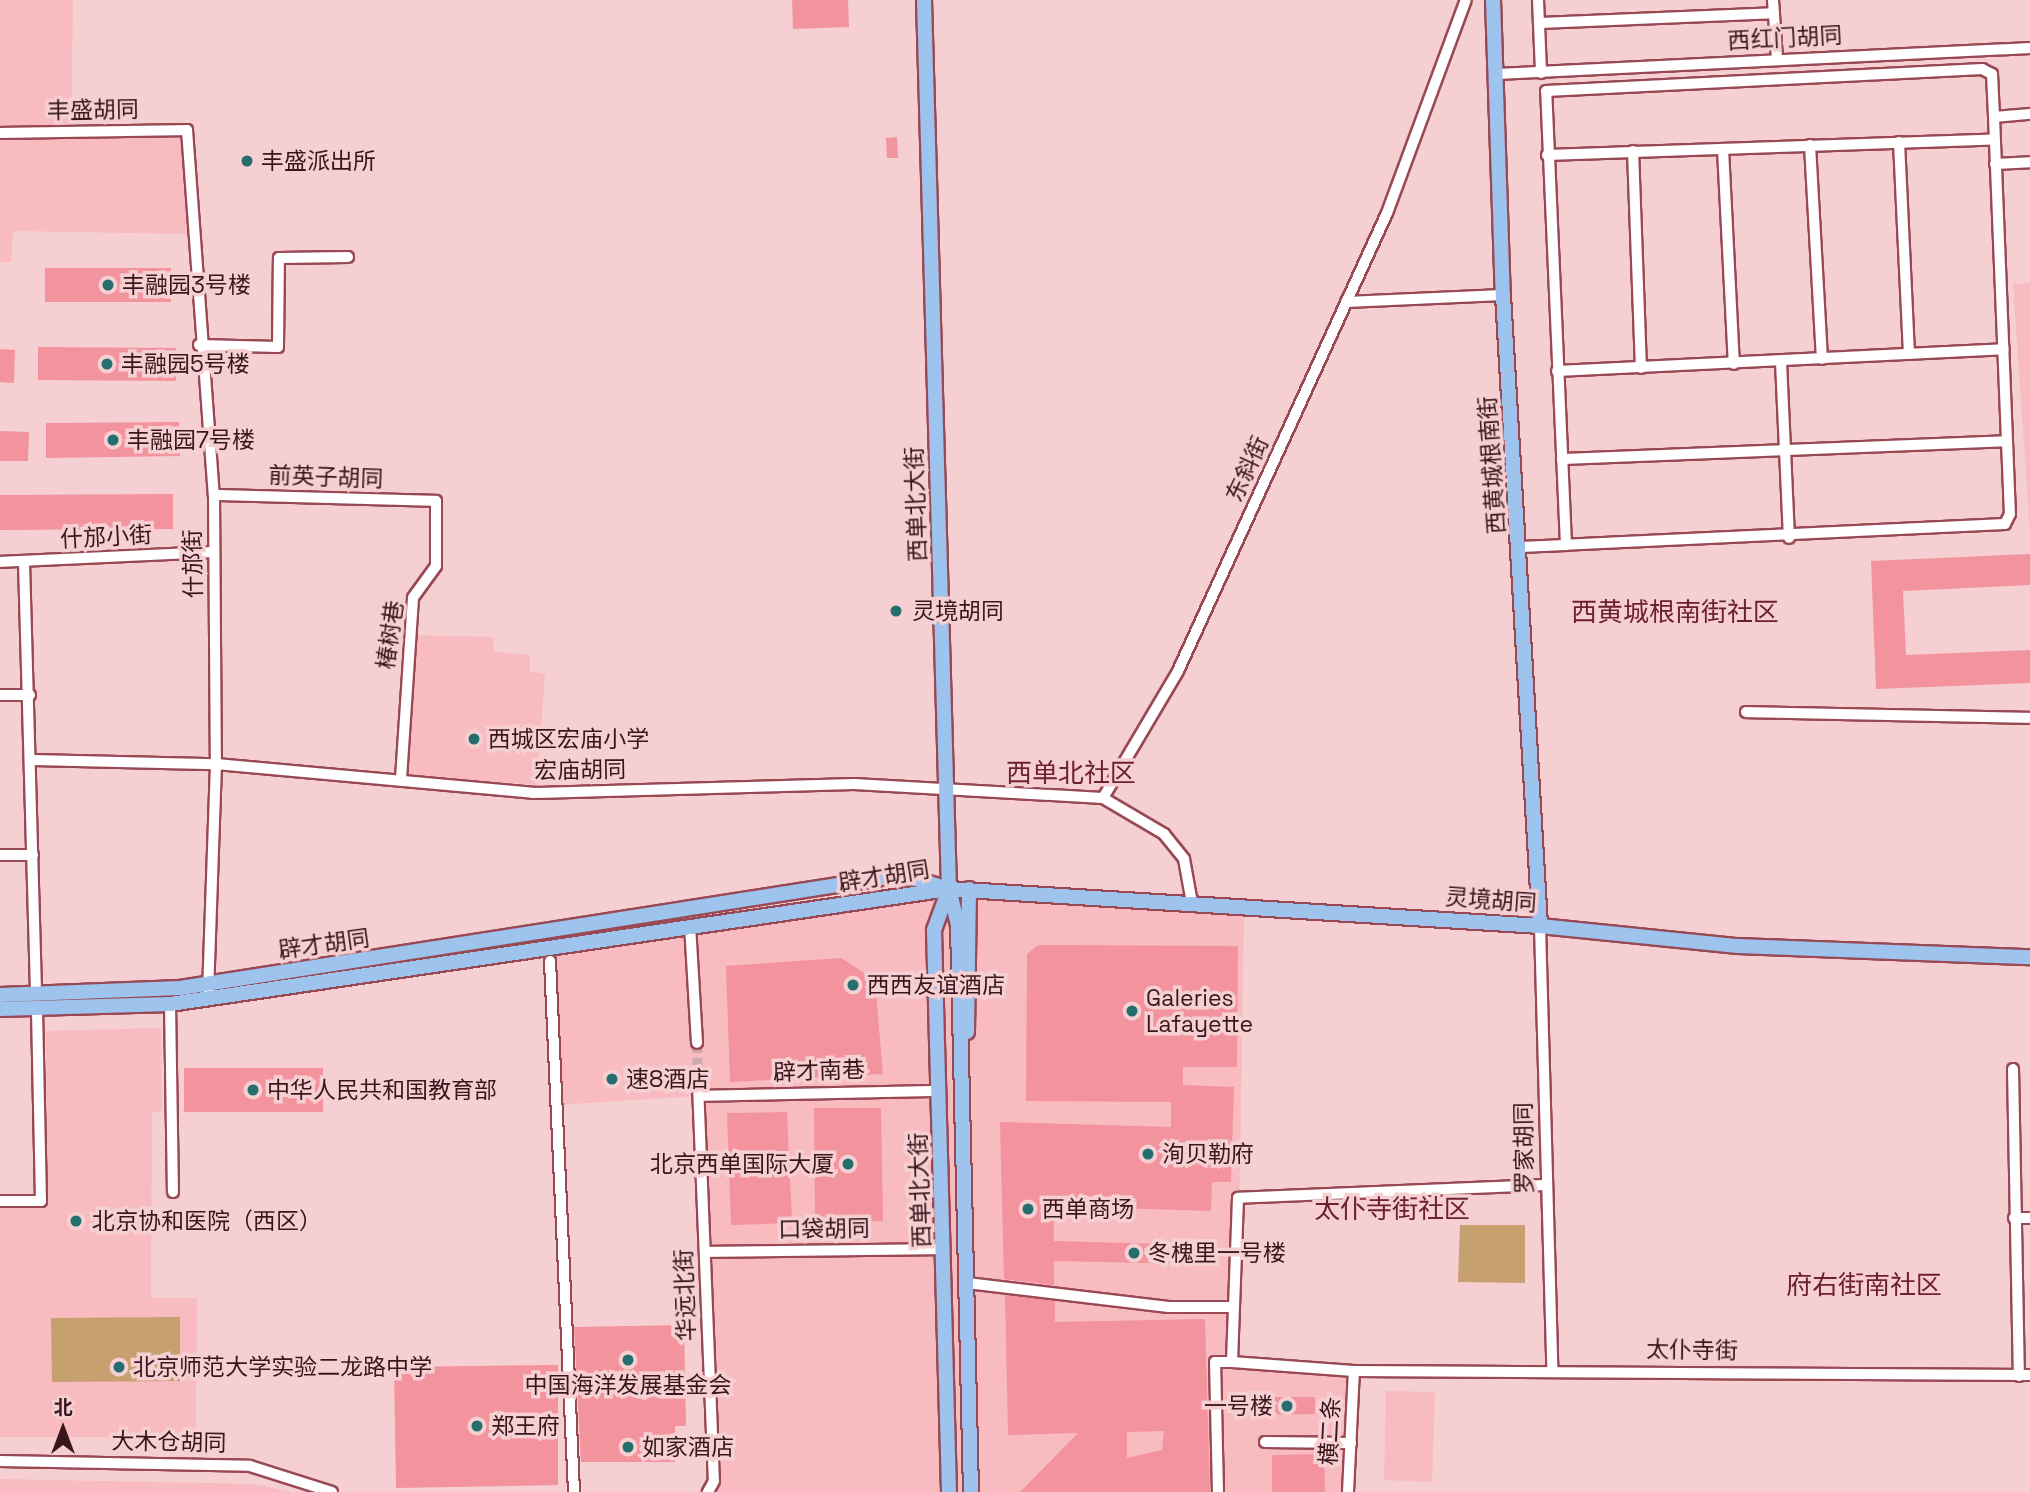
<!DOCTYPE html>
<meta charset="utf-8">
<style>
body{margin:0}
#map{position:relative;width:2030px;height:1492px;overflow:hidden;background:#f5cfd2;font-family:"Space Grotesk","Noto Sans SC",sans-serif}
div>[style]{position:absolute}
[style*='--x']{left:calc(var(--x)*1px);top:calc(var(--y)*1px);width:calc(var(--w)*1px);rotate:calc(var(--a)*1deg)}
.built>*{inset:0;background:#f8bbc0}
.green>*{inset:0;background:#c6a06e}
.building>*{inset:0;background:#f2939d}
.minor-tunnel>*{height:10px;margin-top:-5px;transform-origin:0;background:repeating-linear-gradient(90deg,#cfaaad 0 10px,transparent 0 15px)}
.roads{filter:drop-shadow(2px 0 #994954) drop-shadow(-2px 0 #994954) drop-shadow(0 2px #994954) drop-shadow(0 -2px #994954)}
.minor>*{height:10px;margin:-5px;padding:0 5px;transform-origin:5px;border-radius:5px;background:#fff}
.major>*{height:14px;margin:-7px;padding:0 7px;transform-origin:7px;border-radius:7px;background:#9ec3ed}
.dots>*{width:19px;height:19px;translate:-50% -50%;box-sizing:border-box;border:4px solid #f5cfd2;border-radius:50%}
span{translate:-50% -50%;white-space:nowrap;text-align:center;line-height:1.15;-webkit-text-stroke:7px #f5cfd2;paint-order:stroke}
.street-label{font-size:23px;color:#38161b}
.poi-label{font-size:23px;color:#38161b}
.left{translate:0 -50%;text-align:left}
.right{translate:-100% -50%;text-align:right}
.quarter-label{font-size:26px;color:#6d202f}
.north{position:absolute;left:28px;top:1394px;width:70px;height:70px;-webkit-text-stroke:5px #f5cfd2;paint-order:stroke;rotate:0deg;font-size:19px;font-weight:700;line-height:28px;text-align:center;color:#38161b}
.north::after{content:'';display:block;margin:auto;width:24px;height:32px;background:#38161b;clip-path:polygon(50% 0,100% 100%,50% 72%,0 100%)}
</style>
<div id="map">
<div class="built">
<div style="clip-path:polygon(0 0,73px 0,71px 132px,187px 130px,193px 234px,13px 231px,11px 262px,0 262px)"></div>
<div style="clip-path:polygon(2030px 283px,2030px 531px,2013px 284px)"></div>
<div style="clip-path:polygon(414px 635px,493px 637px,494px 652px,530px 655px,530px 671px,545px 674px,537px 785px,406px 774px)"></div>
<div style="clip-path:polygon(938px 891px,1244px 906px,1237px 1362px,1354px 1377px,1348px 1492px,708px 1492px,714px 1481px,698px 1096px,556px 1105px,550px 947px)"></div>
<div style="clip-path:polygon(161px 1028px,162px 1111px,152px 1113px,151px 1298px,197px 1298px,196px 1437px,0 1437px,0 1208px,47px 1201px,46px 1031px)"></div>
<div style="clip-path:polygon(1386px 1391px,1435px 1392px,1432px 1482px,1384px 1480px)"></div>
<div style="clip-path:polygon(0 1479px,255px 1484px,290px 1492px,0 1492px)"></div>
</div>
<div class="green">
<div style="clip-path:polygon(1460px 1225px,1525px 1225px,1525px 1283px,1458px 1282px)"></div>
<div style="clip-path:polygon(180px 1317px,180px 1381px,52px 1382px,51px 1318px)"></div>
</div>
<div class="building">
<div style="clip-path:polygon(792px 0,848px 0,849px 27px,793px 29px)"></div>
<div style="clip-path:polygon(897px 137px,898px 158px,887px 158px,886px 138px)"></div>
<div style="clip-path:polygon(45px 268px,171px 268px,171px 302px,45px 302px)"></div>
<div style="clip-path:polygon(38px 347px,176px 348px,176px 381px,38px 380px)"></div>
<div style="clip-path:polygon(0 349px,15px 350px,14px 383px,0 382px)"></div>
<div style="clip-path:polygon(179px 422px,180px 456px,46px 458px,46px 423px)"></div>
<div style="clip-path:polygon(0 431px,29px 432px,28px 461px,0 461px)"></div>
<div style="clip-path:polygon(173px 494px,173px 529px,0 530px,0 495px)"></div>
<div style="clip-path:polygon(2030px 554px,2030px 585px,1903px 591px,1906px 655px,2030px 650px,2030px 683px,1876px 689px,1871px 561px)"></div>
<div style="clip-path:polygon(1038px 945px,1238px 946px,1237px 1067px,1183px 1067px,1183px 1085px,1234px 1087px,1231px 1182px,1212px 1182px,1211px 1211px,1053px 1206px,1054px 1241px,1201px 1245px,1201px 1264px,1054px 1261px,1054px 1285px,1004px 1279px,1000px 1122px,1171px 1127px,1171px 1102px,1026px 1101px,1027px 954px)"></div>
<div style="clip-path:polygon(841px 958px,863px 972px,876px 993px,883px 1074px,730px 1082px,726px 966px)"></div>
<div style="clip-path:polygon(184px 1068px,323px 1068px,323px 1112px,184px 1112px)"></div>
<div style="clip-path:polygon(814px 1108px,881px 1108px,883px 1221px,815px 1223px)"></div>
<div style="clip-path:polygon(787px 1112px,792px 1223px,731px 1225px,727px 1113px)"></div>
<div style="clip-path:polygon(evenodd,1005px 1295px,1055px 1301px,1055px 1322px,1205px 1319px,1210px 1492px,1020px 1492px,1078px 1433px,1008px 1435px,1005px 1295px,1164px 1431px,1162px 1450px,1127px 1458px,1127px 1432px,1164px 1431px)"></div>
<div style="clip-path:polygon(684px 1325px,686px 1426px,675px 1426px,675px 1462px,581px 1462px,574px 1327px)"></div>
<div style="clip-path:polygon(558px 1365px,558px 1485px,396px 1488px,394px 1367px)"></div>
<div style="clip-path:polygon(1260px 1397px,1315px 1397px,1315px 1414px,1260px 1415px)"></div>
<div style="clip-path:polygon(1324px 1454px,1325px 1492px,1272px 1492px,1272px 1455px)"></div>
</div>
<div class="minor-tunnel">
<div style="--x:697;--y:1043;--w:42;--a:88.6"></div>
</div>
<div class="roads">
<div class="minor">
<div style="--x:1538;--y:0;--w:73;--a:87.6"></div>
<div style="--x:1773;--y:0;--w:59;--a:86.1"></div>
<div style="--x:1539;--y:23;--w:235;--a:-2.4"></div>
<div style="--x:1982;--y:69;--w:11;--a:27"></div>
<div style="--x:1992;--y:74;--w:43;--a:87.3"></div>
<div style="--x:1994;--y:117;--w:397;--a:87.7"></div>
<div style="--x:2010;--y:514;--w:11;--a:117"></div>
<div style="--x:2005;--y:524;--w:440;--a:177.3"></div>
<div style="--x:1566;--y:545;--w:454;--a:-92.5"></div>
<div style="--x:1546;--y:91;--w:437;--a:-2.9"></div>
<div style="--x:1497;--y:74;--w:534;--a:-2.79"></div>
<div style="--x:1994;--y:117;--w:36;--a:-5"></div>
<div style="--x:0;--y:133;--w:187;--a:-0.9"></div>
<div style="--x:187;--y:130;--w:366;--a:85.8"></div>
<div style="--x:214;--y:495;--w:269;--a:89.6"></div>
<div style="--x:216;--y:764;--w:225;--a:92"></div>
<div style="--x:1899;--y:142;--w:212;--a:87.3"></div>
<div style="--x:1810;--y:145;--w:214;--a:86.8"></div>
<div style="--x:1723;--y:149;--w:215;--a:87.1"></div>
<div style="--x:1633;--y:151;--w:217;--a:87.9"></div>
<div style="--x:1547;--y:155;--w:447;--a:-2"></div>
<div style="--x:1995;--y:164;--w:35;--a:-3"></div>
<div style="--x:1346;--y:302;--w:157;--a:-2.6"></div>
<div style="--x:199;--y:345;--w:79;--a:1.5"></div>
<div style="--x:278;--y:347;--w:89;--a:-89.4"></div>
<div style="--x:279;--y:258;--w:69;--a:-0.8"></div>
<div style="--x:1781;--y:362;--w:176;--a:87.4"></div>
<div style="--x:1557;--y:371;--w:447;--a:-2.8"></div>
<div style="--x:1562;--y:459;--w:445;--a:-2.3"></div>
<div style="--x:214;--y:495;--w:222;--a:1.5"></div>
<div style="--x:436;--y:501;--w:65;--a:90"></div>
<div style="--x:436;--y:566;--w:39;--a:126"></div>
<div style="--x:413;--y:598;--w:183;--a:93.8"></div>
<div style="--x:1520;--y:547;--w:46;--a:-2.5"></div>
<div style="--x:0;--y:562;--w:214;--a:-2.7"></div>
<div style="--x:24;--y:562;--w:432;--a:88.4"></div>
<div style="--x:0;--y:695;--w:30;--a:0"></div>
<div style="--x:1746;--y:712;--w:284;--a:1.2"></div>
<div style="--x:33;--y:760;--w:183;--a:1.3"></div>
<div style="--x:216;--y:764;--w:318;--a:5.2"></div>
<div style="--x:533;--y:793;--w:321;--a:-1.6"></div>
<div style="--x:854;--y:784;--w:249;--a:3.2"></div>
<div style="--x:1103;--y:798;--w:147;--a:-59.4"></div>
<div style="--x:1178;--y:671;--w:503;--a:-65.47"></div>
<div style="--x:1387;--y:213;--w:227;--a:-69.7"></div>
<div style="--x:1103;--y:798;--w:71;--a:30.5"></div>
<div style="--x:1164;--y:834;--w:32;--a:51"></div>
<div style="--x:1184;--y:859;--w:45;--a:79.7"></div>
<div style="--x:0;--y:855;--w:33;--a:0"></div>
<div style="--x:690;--y:925;--w:118;--a:86.6"></div>
<div style="--x:1540;--y:926;--w:443;--a:88.4"></div>
<div style="--x:550;--y:961;--w:532;--a:87.41"></div>
<div style="--x:170;--y:1004;--w:188;--a:89.1"></div>
<div style="--x:2013;--y:1069;--w:307;--a:88.9"></div>
<div style="--x:698;--y:1085;--w:396;--a:87.7"></div>
<div style="--x:714;--y:1481;--w:13;--a:119"></div>
<div style="--x:699;--y:1096;--w:240;--a:-1.2"></div>
<div style="--x:1545;--y:1185;--w:307;--a:177.6"></div>
<div style="--x:1238;--y:1198;--w:164;--a:92.1"></div>
<div style="--x:1232;--y:1362;--w:122;--a:4.2"></div>
<div style="--x:1354;--y:1371;--w:676;--a:0.34"></div>
<div style="--x:0;--y:1201;--w:41;--a:0"></div>
<div style="--x:41;--y:1201;--w:193;--a:-91.2"></div>
<div style="--x:2014;--y:1218;--w:16;--a:0"></div>
<div style="--x:705;--y:1252;--w:239;--a:-0.7"></div>
<div style="--x:967;--y:1283;--w:203;--a:6.8"></div>
<div style="--x:1169;--y:1307;--w:64;--a:0"></div>
<div style="--x:1265;--y:1442;--w:86;--a:0.7"></div>
<div style="--x:0;--y:1461;--w:250;--a:1.1"></div>
<div style="--x:250;--y:1466;--w:86;--a:17.6"></div>
<div style="--x:1218;--y:1492;--w:130;--a:-91.3"></div>
<div style="--x:1215;--y:1362;--w:17;--a:0"></div>
<div style="--x:1348;--y:1492;--w:121;--a:-87.2"></div>
</div>
<div class="major">
<div style="--x:924;--y:0;--w:889;--a:88.39"></div>
<div style="--x:949;--y:889;--w:36;--a:76"></div>
<div style="--x:958;--y:924;--w:568;--a:88.69"></div>
<div style="--x:1493;--y:0;--w:295;--a:88.1"></div>
<div style="--x:1503;--y:295;--w:632;--a:86.64"></div>
<div style="--x:949;--y:889;--w:44;--a:110.1"></div>
<div style="--x:934;--y:930;--w:562;--a:88.47"></div>
<div style="--x:0;--y:995;--w:180;--a:-2.2"></div>
<div style="--x:180;--y:988;--w:731;--a:-8.9"></div>
<div style="--x:902;--y:875;--w:49;--a:16.6"></div>
<div style="--x:949;--y:889;--w:592;--a:3.58"></div>
<div style="--x:1540;--y:926;--w:199;--a:5.8"></div>
<div style="--x:1738;--y:946;--w:292;--a:2.2"></div>
<div style="--x:0;--y:1009;--w:170;--a:-1.7"></div>
<div style="--x:170;--y:1004;--w:786;--a:-8.41"></div>
<div style="--x:967;--y:1032;--w:143;--a:-89.2"></div>
</div>
</div>
<div class="dots">
<div style="left:247px;top:161px;background:#246f6e"></div>
<div style="left:108px;top:285px;background:#246f6e"></div>
<div style="left:107px;top:364px;background:#246f6e"></div>
<div style="left:113px;top:440px;background:#246f6e"></div>
<div style="left:896px;top:611px;background:#246f6e"></div>
<div style="left:474px;top:739px;background:#246f6e"></div>
<div style="left:853px;top:985px;background:#246f6e"></div>
<div style="left:1132px;top:1011px;background:#246f6e"></div>
<div style="left:612px;top:1079px;background:#246f6e"></div>
<div style="left:253px;top:1090px;background:#246f6e"></div>
<div style="left:1148px;top:1154px;background:#246f6e"></div>
<div style="left:848px;top:1164px;background:#246f6e"></div>
<div style="left:1028px;top:1209px;background:#246f6e"></div>
<div style="left:76px;top:1221px;background:#246f6e"></div>
<div style="left:1134px;top:1253px;background:#246f6e"></div>
<div style="left:628px;top:1360px;background:#246f6e"></div>
<div style="left:119px;top:1367px;background:#246f6e"></div>
<div style="left:1287px;top:1406px;background:#246f6e"></div>
<div style="left:477px;top:1426px;background:#246f6e"></div>
<div style="left:628px;top:1447px;background:#246f6e"></div>
</div>
<div class="street-label">
<span style="left:1785px;top:38px;rotate:-3deg">西红门胡同</span>
<span style="left:93px;top:110px;rotate:-1deg">丰盛胡同</span>
<span style="left:1492px;top:465px;rotate:-94deg">西黄城根南街</span>
<span style="left:1247px;top:469px;rotate:-65deg">东斜街</span>
<span style="left:326px;top:477px;rotate:2deg">前英子胡同</span>
<span style="left:916px;top:504px;rotate:-92deg">西单北大街</span>
<span style="left:106px;top:537px;rotate:-3deg">什邡小街</span>
<span style="left:193px;top:564px;rotate:-91deg">什邡街</span>
<span style="left:390px;top:635px;rotate:-82deg">椿树巷</span>
<span style="left:580px;top:770px;rotate:-1deg">宏庙胡同</span>
<span style="left:884px;top:876px;rotate:-9deg">辟才胡同</span>
<span style="left:1491px;top:900px;rotate:4deg">灵境胡同</span>
<span style="left:324px;top:944px;rotate:-8deg">辟才胡同</span>
<span style="left:819px;top:1071px;rotate:-2deg">辟才南巷</span>
<span style="left:1524px;top:1148px;rotate:-91deg">罗家胡同</span>
<span style="left:920px;top:1190px;rotate:-92deg">西单北大街</span>
<span style="left:824px;top:1229px;rotate:-1deg">口袋胡同</span>
<span style="left:685px;top:1295px;rotate:-92deg">华远北街</span>
<span style="left:1692px;top:1350px;rotate:1deg">太仆寺街</span>
<span style="left:1330px;top:1431px;rotate:-87deg">横二条</span>
<span style="left:169px;top:1442px;rotate:1deg">大木仓胡同</span>
</div>
<div class="poi-label">
<span class="left" style="left:261px;top:161px">丰盛派出所</span>
<span class="left" style="left:122px;top:285px">丰融园3号楼</span>
<span class="left" style="left:121px;top:364px">丰融园5号楼</span>
<span class="left" style="left:127px;top:440px">丰融园7号楼</span>
<span class="left" style="left:912px;top:611px">灵境胡同</span>
<span class="left" style="left:488px;top:739px">西城区宏庙小学</span>
<span class="left" style="left:867px;top:985px">西西友谊酒店</span>
<span class="left" style="left:1146px;top:1011px">Galeries<br>Lafayette</span>
<span class="left" style="left:626px;top:1079px">速8酒店</span>
<span class="left" style="left:267px;top:1090px">中华人民共和国教育部</span>
<span class="left" style="left:1162px;top:1154px">洵贝勒府</span>
<span class="right" style="left:834px;top:1164px">北京西单国际大厦</span>
<span class="left" style="left:1042px;top:1209px">西单商场</span>
<span class="left" style="left:92px;top:1221px">北京协和医院（西区）</span>
<span class="left" style="left:1148px;top:1253px">冬槐里一号楼</span>
<span class="left" style="left:133px;top:1367px">北京师范大学实验二龙路中学</span>
<span style="left:628px;top:1385px">中国海洋发展基金会</span>
<span class="right" style="left:1273px;top:1406px">一号楼</span>
<span class="left" style="left:491px;top:1426px">郑王府</span>
<span class="left" style="left:642px;top:1447px">如家酒店</span>
</div>
<div class="quarter-label">
<span style="left:1675px;top:613px">西黄城根南街社区</span>
<span style="left:1071px;top:774px">西单北社区</span>
<span style="left:1392px;top:1210px">太仆寺街社区</span>
<span style="left:1864px;top:1286px">府右街南社区</span>
</div>
<div class="north">北</div>
</div>
